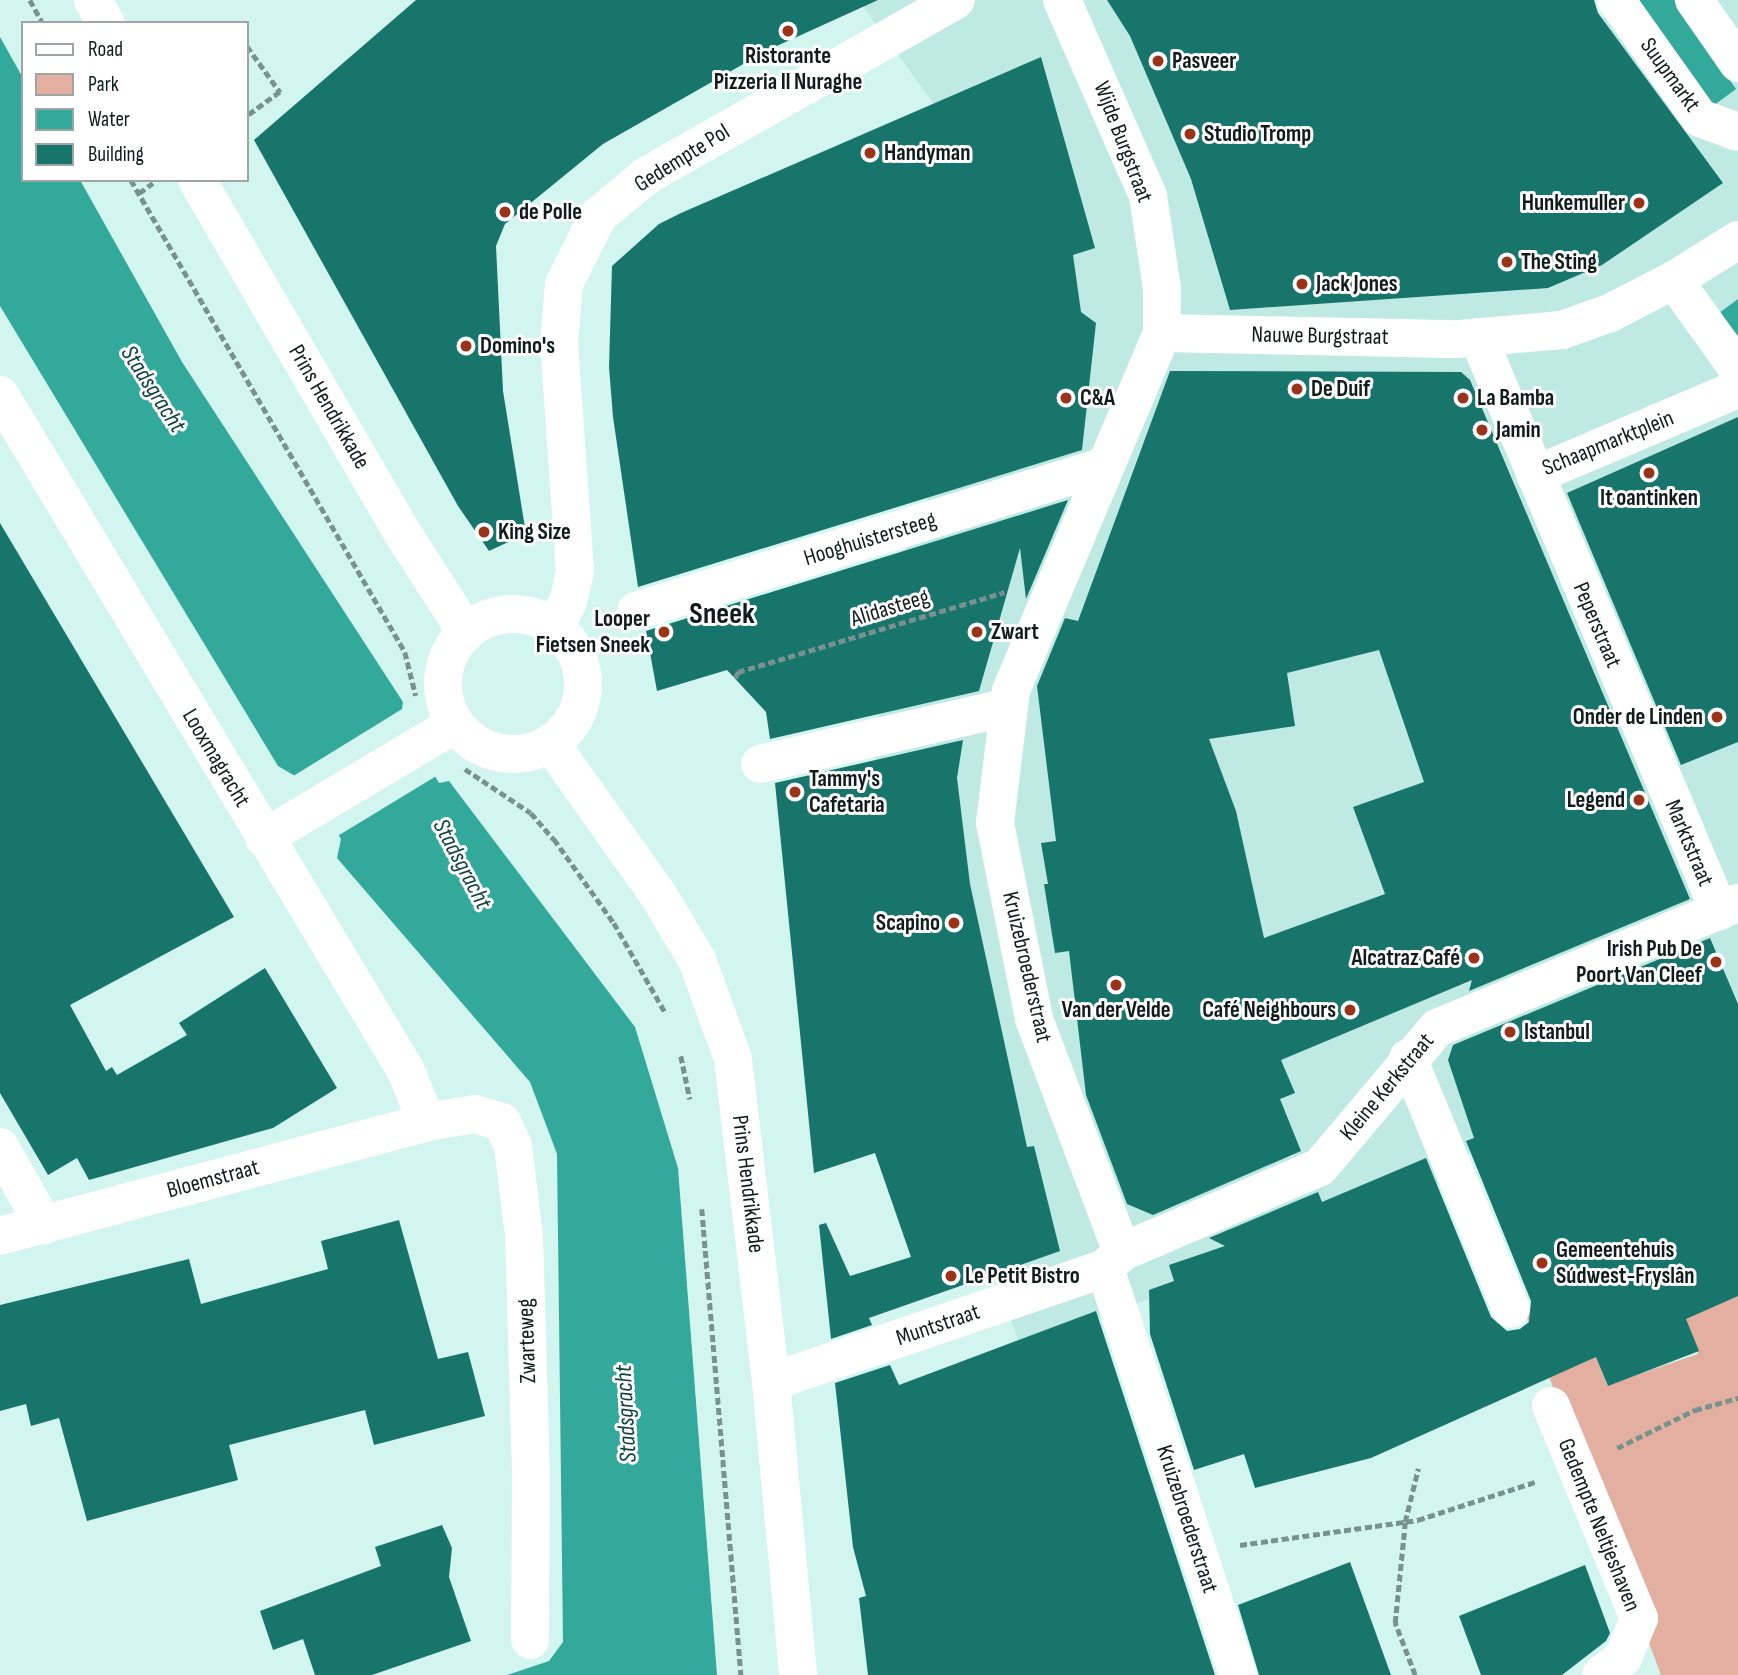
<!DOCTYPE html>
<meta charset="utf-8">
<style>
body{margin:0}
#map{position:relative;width:1738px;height:1675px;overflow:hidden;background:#d3f5ef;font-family:"Sofia Sans Condensed",sans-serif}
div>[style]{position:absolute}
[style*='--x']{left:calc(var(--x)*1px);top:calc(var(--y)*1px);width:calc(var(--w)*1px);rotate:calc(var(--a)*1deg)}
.built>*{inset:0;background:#bfeae3}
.green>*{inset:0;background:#e3afa1}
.water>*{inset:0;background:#33a99c}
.pier>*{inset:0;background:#d3f5ef}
.building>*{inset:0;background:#18756b}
.path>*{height:4.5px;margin-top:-2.25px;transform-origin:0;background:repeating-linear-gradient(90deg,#7a928e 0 7px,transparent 0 10.5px)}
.minor>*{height:38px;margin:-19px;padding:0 19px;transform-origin:19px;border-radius:19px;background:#fff}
.major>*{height:38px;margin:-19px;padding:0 19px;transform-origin:19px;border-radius:19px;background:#fff}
.major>.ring{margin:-19px;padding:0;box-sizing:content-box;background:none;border:38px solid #fff;border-radius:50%}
.dots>*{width:19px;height:19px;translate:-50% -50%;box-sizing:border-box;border:4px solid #fff;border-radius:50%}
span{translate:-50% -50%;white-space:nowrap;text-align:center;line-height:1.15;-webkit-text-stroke:6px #fff;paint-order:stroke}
.poi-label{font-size:23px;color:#101c1b;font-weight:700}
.left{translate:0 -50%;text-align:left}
.right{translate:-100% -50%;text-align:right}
.street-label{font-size:23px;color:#101c1b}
.water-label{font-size:24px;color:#0d413b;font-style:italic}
.district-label{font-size:30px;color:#101c1b;font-weight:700}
.legend{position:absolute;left:21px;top:21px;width:228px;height:161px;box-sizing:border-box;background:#fff;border:2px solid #9fa4a4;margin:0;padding:9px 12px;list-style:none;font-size:21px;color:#101c1b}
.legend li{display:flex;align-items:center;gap:14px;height:35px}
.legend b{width:35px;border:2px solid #9fa4a4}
</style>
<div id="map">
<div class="built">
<div style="clip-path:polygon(858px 0,1233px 0,1501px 76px,1633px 0,1738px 0,1738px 1023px,1504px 1119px,1435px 1187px,1021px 1349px,898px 992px,874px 772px,888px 591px,947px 454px,939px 111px)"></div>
</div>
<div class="green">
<div style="clip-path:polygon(1738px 1290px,1738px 1675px,1661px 1675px,1526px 1315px,1574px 1296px,1607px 1385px,1698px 1354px,1682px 1310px)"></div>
</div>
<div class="water">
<div style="clip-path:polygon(1636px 0,1674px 0,1736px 89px,1713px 106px)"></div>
<div style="clip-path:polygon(0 37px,23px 78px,23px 180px,80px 180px,182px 362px,403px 702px,401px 717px,439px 783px,449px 781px,635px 1027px,678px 1168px,717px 1675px,507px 1675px,549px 1661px,563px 1642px,557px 1154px,530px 1082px,337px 858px,341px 839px,301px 774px,295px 776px,278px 766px,0 306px)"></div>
<div style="clip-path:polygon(1738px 299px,1738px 336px,1719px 313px)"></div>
</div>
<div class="pier">
<div style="clip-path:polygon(407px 706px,406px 717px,438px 775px,336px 837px,299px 778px,290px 778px)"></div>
</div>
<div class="building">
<div style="clip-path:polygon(416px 0,878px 0,768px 50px,603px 144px,505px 224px,496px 246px,503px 391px,526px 534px,489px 551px,458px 506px,254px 140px)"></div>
<div style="clip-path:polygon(1107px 0,1594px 0,1598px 13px,1723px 183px,1602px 265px,1548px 288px,1230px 310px,1191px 179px,1130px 36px)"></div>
<div style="clip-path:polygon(1041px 57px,1095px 248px,1073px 255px,1081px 312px,1096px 323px,1082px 450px,638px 587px,613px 417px,609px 367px,612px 266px,659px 224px,681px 213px)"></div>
<div style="clip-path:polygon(evenodd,1170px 371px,1461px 372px,1470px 380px,1690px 899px,1469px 991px,1472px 980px,1281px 1060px,1295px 1093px,1280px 1099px,1301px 1151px,1153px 1215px,1127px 1204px,1086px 1095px,1069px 951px,1055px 953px,1044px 884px,1048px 884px,1041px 843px,1056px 841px,1037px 686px,1065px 618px,1078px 621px,1170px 371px,1379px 650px,1424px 782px,1353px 807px,1385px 894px,1264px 938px,1236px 811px,1209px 739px,1295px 726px,1287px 673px,1379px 650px)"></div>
<div style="clip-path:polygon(1738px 417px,1738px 742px,1681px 765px,1567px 493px)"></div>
<div style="clip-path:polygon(1068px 500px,1026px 599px,1020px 548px,979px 691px,770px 739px,766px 712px,727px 670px,657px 691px,646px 631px)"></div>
<div style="clip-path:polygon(0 523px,234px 917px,70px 1005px,106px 1071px,112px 1067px,117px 1075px,187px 1035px,179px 1023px,265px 968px,337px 1088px,273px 1128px,89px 1180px,77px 1158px,48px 1175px,0 1093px)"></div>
<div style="clip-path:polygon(963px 740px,957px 778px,970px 884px,1027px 1147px,1034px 1146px,1060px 1251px,869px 1318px,872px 1325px,831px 1339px,819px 1225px,826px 1223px,850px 1276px,911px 1257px,875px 1153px,814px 1173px,775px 783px)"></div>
<div style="clip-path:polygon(1710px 938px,1738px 1004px,1738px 1296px,1686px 1319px,1699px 1351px,1608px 1386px,1596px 1357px,1371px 1458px,1255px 1488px,1244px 1454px,1194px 1470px,1150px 1334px,1149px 1290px,1174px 1281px,1169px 1265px,1225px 1246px,1209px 1238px,1318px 1192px,1322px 1202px,1426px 1158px,1491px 1317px,1507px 1331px,1520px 1329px,1529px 1322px,1531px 1301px,1466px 1141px,1474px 1138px,1448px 1060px,1453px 1045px)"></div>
<div style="clip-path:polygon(399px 1220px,438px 1359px,468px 1352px,485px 1416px,374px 1445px,365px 1410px,229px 1445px,238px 1480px,87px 1521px,59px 1418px,31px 1426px,26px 1404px,0 1411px,0 1305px,189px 1259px,201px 1304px,328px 1269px,321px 1241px)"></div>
<div style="clip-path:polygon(1096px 1311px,1215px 1675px,868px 1675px,859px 1598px,866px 1596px,853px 1547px,835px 1383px,890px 1365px,899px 1385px)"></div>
<div style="clip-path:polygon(442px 1525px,452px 1548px,449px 1577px,471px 1641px,372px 1675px,315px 1675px,303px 1639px,273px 1650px,260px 1611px,381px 1566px,375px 1547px)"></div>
<div style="clip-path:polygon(1350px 1562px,1391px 1675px,1259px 1675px,1238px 1605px)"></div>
<div style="clip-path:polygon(1585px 1565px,1610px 1633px,1606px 1641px,1562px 1675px,1481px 1675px,1459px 1616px)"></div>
</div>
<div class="path">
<div style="--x:30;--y:0;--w:26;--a:61"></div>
<div style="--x:247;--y:46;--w:57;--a:54.3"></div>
<div style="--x:280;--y:92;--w:41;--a:144"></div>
<div style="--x:131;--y:180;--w:546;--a:59.86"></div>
<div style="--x:405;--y:652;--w:45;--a:76"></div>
<div style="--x:139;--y:193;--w:17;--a:-36"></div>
<div style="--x:735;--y:678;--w:7;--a:-63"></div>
<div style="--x:738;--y:672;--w:278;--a:-16.7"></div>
<div style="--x:465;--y:769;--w:79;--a:33.7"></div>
<div style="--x:531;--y:813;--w:35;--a:49"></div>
<div style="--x:554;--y:839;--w:103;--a:54.5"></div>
<div style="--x:614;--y:923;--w:103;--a:60.2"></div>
<div style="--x:681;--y:1056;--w:44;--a:78.2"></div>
<div style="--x:702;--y:1209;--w:468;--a:85.2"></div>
<div style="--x:1617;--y:1448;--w:87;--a:-26"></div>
<div style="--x:1695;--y:1410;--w:45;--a:-15.6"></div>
<div style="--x:1240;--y:1545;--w:180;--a:-8"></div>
<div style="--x:1418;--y:1520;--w:123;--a:-18"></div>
<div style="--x:1415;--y:1675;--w:56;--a:-111"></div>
<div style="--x:1395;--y:1623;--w:101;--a:-84.3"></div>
<div style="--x:1405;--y:1522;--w:55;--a:-76.2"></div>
</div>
<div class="minor">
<div style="--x:1062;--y:0;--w:214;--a:66.3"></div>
<div style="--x:1148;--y:196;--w:94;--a:81.4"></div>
<div style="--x:1162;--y:289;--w:44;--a:90"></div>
<div style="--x:1162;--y:333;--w:389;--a:112.9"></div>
<div style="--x:1011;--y:691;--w:133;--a:96.9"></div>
<div style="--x:995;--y:823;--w:200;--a:78.7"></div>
<div style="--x:1034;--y:1019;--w:249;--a:69.3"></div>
<div style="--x:1616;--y:0;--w:145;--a:54.6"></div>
<div style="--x:1700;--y:118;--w:40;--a:20.2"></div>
<div style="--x:1694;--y:0;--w:77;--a:55.1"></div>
<div style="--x:1738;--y:240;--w:75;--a:148"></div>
<div style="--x:1674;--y:280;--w:110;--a:54.3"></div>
<div style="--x:1162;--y:333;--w:297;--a:1.2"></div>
<div style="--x:1459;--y:339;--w:103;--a:-5"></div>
<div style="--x:1562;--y:330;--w:51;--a:-19.5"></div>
<div style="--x:1610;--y:313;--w:72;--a:-27.3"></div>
<div style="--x:1478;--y:337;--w:623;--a:67.22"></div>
<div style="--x:0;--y:395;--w:786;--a:59"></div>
<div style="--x:405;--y:1069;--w:57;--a:67.5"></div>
<div style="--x:1535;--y:475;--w:220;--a:-23"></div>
<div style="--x:636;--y:611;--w:490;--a:-17.2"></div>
<div style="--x:760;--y:764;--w:254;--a:-12.9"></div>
<div style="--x:264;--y:838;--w:222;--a:-30.8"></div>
<div style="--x:1408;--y:1058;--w:271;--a:67.7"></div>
<div style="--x:0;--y:1147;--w:90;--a:60.6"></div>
<div style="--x:0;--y:1236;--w:442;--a:-14.9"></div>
<div style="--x:427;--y:1122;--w:49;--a:-9.5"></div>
<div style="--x:475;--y:1114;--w:28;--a:17"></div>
<div style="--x:502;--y:1122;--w:26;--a:65"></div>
<div style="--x:513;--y:1146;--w:91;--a:83"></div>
<div style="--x:524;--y:1236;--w:232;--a:88.3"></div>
<div style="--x:531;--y:1468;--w:172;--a:90.3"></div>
<div style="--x:1105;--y:1268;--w:428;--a:71.9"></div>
<div style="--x:771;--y:1382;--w:353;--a:-18.8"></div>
<div style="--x:1105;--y:1268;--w:23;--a:-43"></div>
<div style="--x:1122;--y:1252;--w:215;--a:-23.2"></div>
<div style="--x:1320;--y:1167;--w:182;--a:-49.9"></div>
<div style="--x:1437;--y:1028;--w:326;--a:-22.6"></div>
<div style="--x:1551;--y:1406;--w:230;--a:67.5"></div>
<div style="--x:1639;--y:1618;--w:43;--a:111.8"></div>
<div style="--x:1623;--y:1658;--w:28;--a:142"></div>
</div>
<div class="major">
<div style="--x:93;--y:0;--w:26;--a:61"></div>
<div style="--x:197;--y:180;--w:400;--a:59.8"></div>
<div style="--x:398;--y:526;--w:126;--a:57.3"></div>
<div class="ring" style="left:443px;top:614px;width:102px;height:102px"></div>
<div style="--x:555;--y:627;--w:28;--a:-63"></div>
<div style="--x:568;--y:602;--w:32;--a:-77"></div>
<div style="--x:575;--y:571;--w:229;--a:-94"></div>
<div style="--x:559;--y:343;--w:59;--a:-85.2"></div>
<div style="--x:564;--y:284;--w:76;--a:-63.4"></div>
<div style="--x:598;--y:216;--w:62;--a:-39.8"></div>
<div style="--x:646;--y:176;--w:356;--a:-29.6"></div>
<div style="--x:551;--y:744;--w:183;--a:54.6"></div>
<div style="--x:657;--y:893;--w:78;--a:59.2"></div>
<div style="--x:697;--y:960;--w:105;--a:70"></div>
<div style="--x:733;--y:1059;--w:325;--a:83.3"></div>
<div style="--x:771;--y:1382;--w:294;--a:84.7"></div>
</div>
<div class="dots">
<div style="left:788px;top:31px;background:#9b3319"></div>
<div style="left:1158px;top:61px;background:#9b3319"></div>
<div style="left:1190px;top:134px;background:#9b3319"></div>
<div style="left:870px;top:153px;background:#9b3319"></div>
<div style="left:1639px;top:203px;background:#9b3319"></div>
<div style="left:505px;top:212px;background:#9b3319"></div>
<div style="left:1507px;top:262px;background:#9b3319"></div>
<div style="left:1302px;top:284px;background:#9b3319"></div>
<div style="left:466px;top:346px;background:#9b3319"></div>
<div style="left:1297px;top:389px;background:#9b3319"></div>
<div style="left:1066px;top:398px;background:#9b3319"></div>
<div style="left:1463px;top:398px;background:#9b3319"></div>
<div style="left:1482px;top:430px;background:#9b3319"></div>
<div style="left:1649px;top:473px;background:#9b3319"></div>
<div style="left:484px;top:532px;background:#9b3319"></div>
<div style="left:664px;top:632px;background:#9b3319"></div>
<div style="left:977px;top:632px;background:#9b3319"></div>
<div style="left:1717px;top:717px;background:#9b3319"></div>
<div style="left:795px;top:792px;background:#9b3319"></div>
<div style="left:1639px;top:800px;background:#9b3319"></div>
<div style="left:954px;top:923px;background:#9b3319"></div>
<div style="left:1474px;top:958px;background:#9b3319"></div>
<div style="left:1716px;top:962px;background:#9b3319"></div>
<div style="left:1116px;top:985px;background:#9b3319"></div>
<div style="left:1350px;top:1010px;background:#9b3319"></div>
<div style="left:1510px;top:1032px;background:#9b3319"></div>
<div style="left:1542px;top:1263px;background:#9b3319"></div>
<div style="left:951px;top:1276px;background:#9b3319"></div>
</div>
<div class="poi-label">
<span style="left:788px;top:69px">Ristorante<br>Pizzeria Il Nuraghe</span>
<span class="left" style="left:1172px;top:61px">Pasveer</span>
<span class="left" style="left:1204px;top:134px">Studio Tromp</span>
<span class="left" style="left:884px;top:153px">Handyman</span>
<span class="right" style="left:1625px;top:203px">Hunkemuller</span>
<span class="left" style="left:519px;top:212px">de Polle</span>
<span class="left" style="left:1521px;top:262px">The Sting</span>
<span class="left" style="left:1316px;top:284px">Jack Jones</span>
<span class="left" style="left:480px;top:346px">Domino's</span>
<span class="left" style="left:1311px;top:389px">De Duif</span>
<span class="left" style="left:1080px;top:398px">C&amp;A</span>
<span class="left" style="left:1477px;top:398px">La Bamba</span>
<span class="left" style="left:1496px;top:430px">Jamin</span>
<span style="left:1649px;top:498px">It oantinken</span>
<span class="left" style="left:498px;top:532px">King Size</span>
<span class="right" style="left:650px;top:632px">Looper<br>Fietsen Sneek</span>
<span class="left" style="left:991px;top:632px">Zwart</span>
<span class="right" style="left:1703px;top:717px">Onder de Linden</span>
<span class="left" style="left:809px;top:792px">Tammy's<br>Cafetaria</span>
<span class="right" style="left:1625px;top:800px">Legend</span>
<span class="right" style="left:940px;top:923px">Scapino</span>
<span class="right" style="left:1702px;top:962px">Irish Pub De<br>Poort Van Cleef</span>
<span class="right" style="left:1460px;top:958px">Alcatraz Café</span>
<span style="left:1116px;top:1010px">Van der Velde</span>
<span class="right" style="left:1336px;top:1010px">Café Neighbours</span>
<span class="left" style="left:1524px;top:1032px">Istanbul</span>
<span class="left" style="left:1556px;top:1263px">Gemeentehuis<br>Súdwest-Fryslân</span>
<span class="left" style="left:965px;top:1276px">Le Petit Bistro</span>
</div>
<div class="street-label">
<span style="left:1670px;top:75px;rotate:54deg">Suupmarkt</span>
<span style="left:1123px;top:142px;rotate:69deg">Wijde Burgstraat</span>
<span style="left:682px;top:158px;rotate:-32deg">Gedempte Pol</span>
<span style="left:1320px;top:336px;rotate:1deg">Nauwe Burgstraat</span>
<span style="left:329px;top:407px;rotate:60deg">Prins Hendrikkade</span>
<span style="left:1608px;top:443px;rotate:-22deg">Schaapmarktplein</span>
<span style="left:870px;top:539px;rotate:-17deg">Hooghuistersteeg</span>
<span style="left:890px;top:608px;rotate:-17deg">Alidasteeg</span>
<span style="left:1597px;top:625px;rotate:67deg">Peperstraat</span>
<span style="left:216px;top:758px;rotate:59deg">Looxmagracht</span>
<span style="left:1689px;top:843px;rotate:67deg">Marktstraat</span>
<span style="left:1027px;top:967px;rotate:77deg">Kruizebroederstraat</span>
<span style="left:1387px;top:1087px;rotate:-50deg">Kleine Kerkstraat</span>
<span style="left:213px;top:1179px;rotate:-15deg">Bloemstraat</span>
<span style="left:748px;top:1184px;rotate:83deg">Prins Hendrikkade</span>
<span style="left:938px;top:1325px;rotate:-19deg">Muntstraat</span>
<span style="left:527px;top:1341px;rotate:-92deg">Zwarteweg</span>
<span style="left:1187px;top:1519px;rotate:72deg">Kruizebroederstraat</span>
<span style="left:1599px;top:1525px;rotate:68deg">Gedempte Neltjeshaven</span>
</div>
<div class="water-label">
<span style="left:153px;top:389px;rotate:57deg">Stadsgracht</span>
<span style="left:462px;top:864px;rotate:62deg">Stadsgracht</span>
<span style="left:626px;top:1414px;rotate:-93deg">Stadsgracht</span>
</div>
<div class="district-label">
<span style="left:722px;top:614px">Sneek</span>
</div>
<ul class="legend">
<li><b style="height:9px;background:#fff"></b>Road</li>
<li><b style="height:19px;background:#e3afa1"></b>Park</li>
<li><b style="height:19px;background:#33a99c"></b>Water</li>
<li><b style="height:19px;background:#18756b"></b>Building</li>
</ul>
</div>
